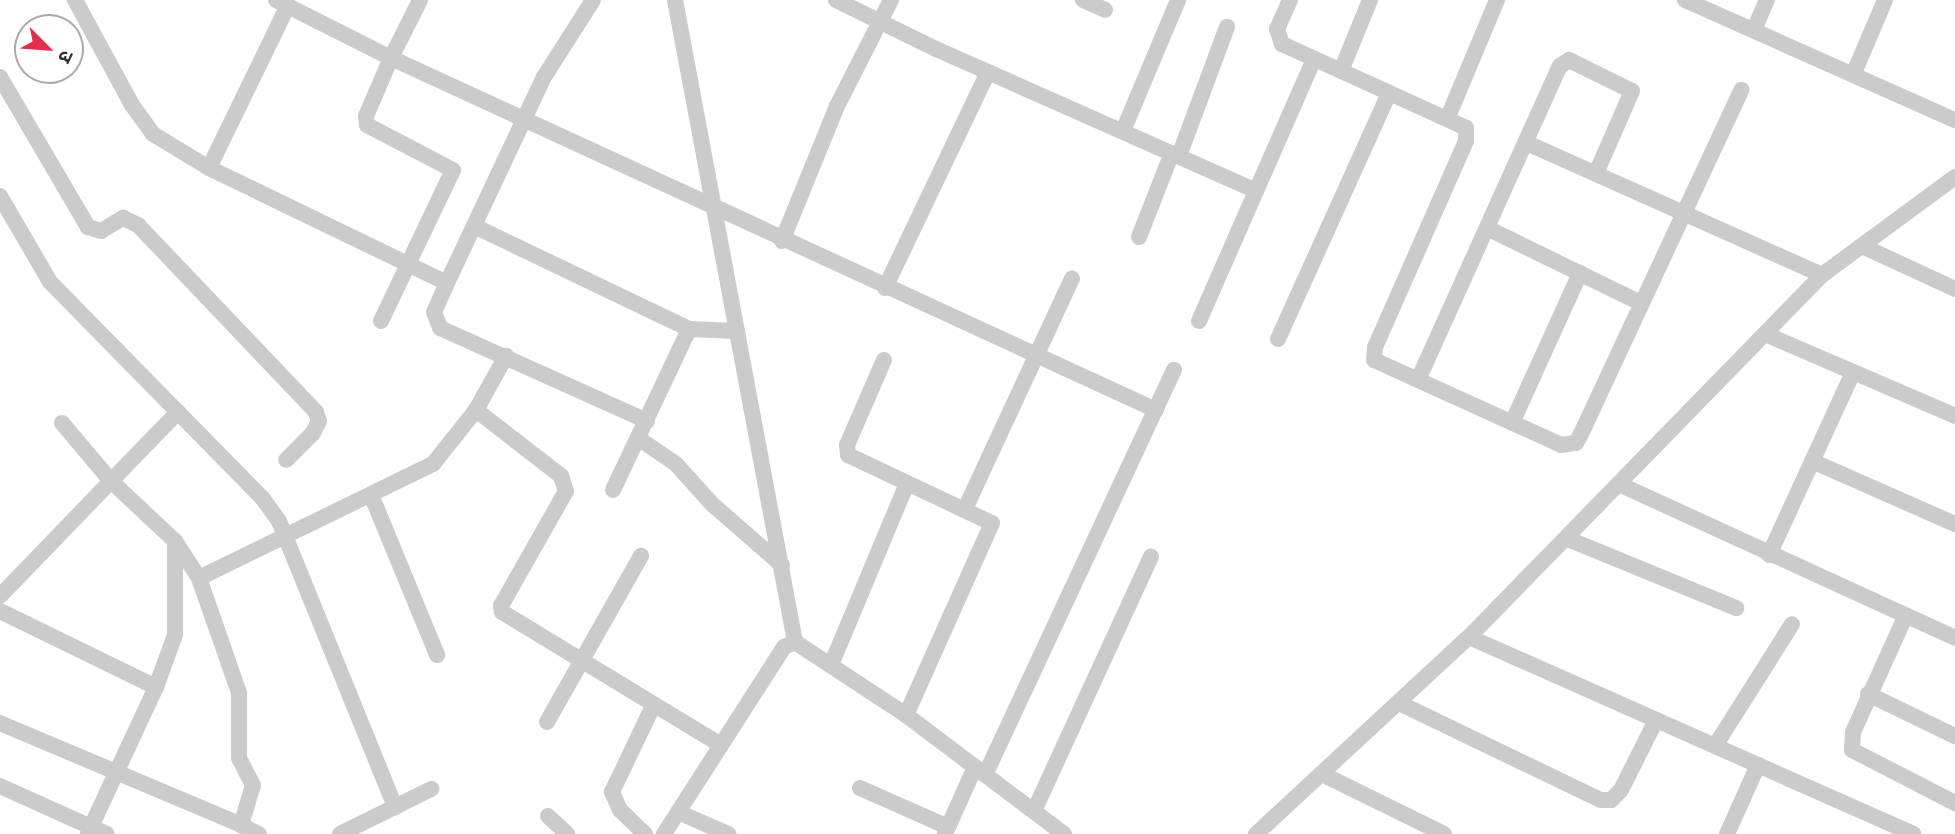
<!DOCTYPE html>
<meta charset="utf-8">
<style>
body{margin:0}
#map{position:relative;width:1955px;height:834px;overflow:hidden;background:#fff;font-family:"IBM Plex Sans","Noto Sans Devanagari",sans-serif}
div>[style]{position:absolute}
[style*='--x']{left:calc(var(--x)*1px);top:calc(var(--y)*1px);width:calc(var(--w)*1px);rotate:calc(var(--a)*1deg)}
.minor>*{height:16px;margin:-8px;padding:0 8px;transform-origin:8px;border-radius:8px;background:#cbcbcb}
span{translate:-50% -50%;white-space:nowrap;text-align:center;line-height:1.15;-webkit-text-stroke:7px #fff;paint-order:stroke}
.north{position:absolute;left:14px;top:14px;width:70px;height:70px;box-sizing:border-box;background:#fff;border:2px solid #ababab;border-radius:50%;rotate:115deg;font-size:19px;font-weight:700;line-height:28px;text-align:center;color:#2e2e2e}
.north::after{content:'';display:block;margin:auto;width:24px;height:32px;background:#e92c4b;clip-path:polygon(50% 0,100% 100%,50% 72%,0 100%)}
</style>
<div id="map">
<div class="minor">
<div style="--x:75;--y:0;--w:119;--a:61.5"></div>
<div style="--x:132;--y:105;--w:36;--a:54"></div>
<div style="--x:153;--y:134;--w:66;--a:31.3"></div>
<div style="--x:209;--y:168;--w:181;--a:-64.1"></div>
<div style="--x:276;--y:0;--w:129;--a:26.8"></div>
<div style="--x:391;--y:58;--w:65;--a:-63.4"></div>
<div style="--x:675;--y:0;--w:653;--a:79.41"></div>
<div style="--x:836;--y:0;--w:111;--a:26.1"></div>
<div style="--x:936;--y:49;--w:350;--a:23.9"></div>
<div style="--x:1083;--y:0;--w:24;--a:24"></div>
<div style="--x:1290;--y:0;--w:32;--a:114"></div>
<div style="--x:1277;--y:29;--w:16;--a:72"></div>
<div style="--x:1282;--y:44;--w:202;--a:24.5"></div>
<div style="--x:1466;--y:128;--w:13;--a:90"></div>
<div style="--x:1466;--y:141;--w:225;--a:113.8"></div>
<div style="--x:1375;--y:347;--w:13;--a:94"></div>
<div style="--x:1374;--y:360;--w:205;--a:24.4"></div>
<div style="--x:1561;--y:445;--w:15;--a:-8"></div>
<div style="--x:1576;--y:443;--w:8;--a:-60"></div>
<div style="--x:1580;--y:436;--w:382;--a:-65"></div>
<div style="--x:1685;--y:0;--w:295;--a:24"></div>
<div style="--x:1754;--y:30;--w:33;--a:-67"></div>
<div style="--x:1341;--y:71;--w:77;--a:-67.8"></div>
<div style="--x:1854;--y:73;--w:79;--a:-67"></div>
<div style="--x:0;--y:77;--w:174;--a:59.6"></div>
<div style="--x:88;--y:227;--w:14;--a:17"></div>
<div style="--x:101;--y:231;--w:26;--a:-31"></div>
<div style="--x:123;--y:218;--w:17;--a:25"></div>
<div style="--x:138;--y:225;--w:258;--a:46.4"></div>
<div style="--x:316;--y:412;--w:9;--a:72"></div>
<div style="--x:319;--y:421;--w:13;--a:117"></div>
<div style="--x:313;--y:433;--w:38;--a:135"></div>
<div style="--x:1448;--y:117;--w:127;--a:-67.3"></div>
<div style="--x:1123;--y:131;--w:142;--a:-67.2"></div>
<div style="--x:1527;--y:143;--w:323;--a:24.1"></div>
<div style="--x:1179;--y:156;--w:138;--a:-69.6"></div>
<div style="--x:209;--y:168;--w:264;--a:25.8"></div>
<div style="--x:447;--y:283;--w:228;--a:-64.8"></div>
<div style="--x:544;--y:77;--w:91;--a:-57.5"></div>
<div style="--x:0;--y:196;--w:99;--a:59.8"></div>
<div style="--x:50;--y:282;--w:304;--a:45.5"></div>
<div style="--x:263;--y:499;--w:27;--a:54"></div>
<div style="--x:279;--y:521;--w:309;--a:67.9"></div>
<div style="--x:474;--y:226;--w:238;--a:25.6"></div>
<div style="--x:689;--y:329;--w:48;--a:2.4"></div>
<div style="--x:1487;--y:228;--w:171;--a:26"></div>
<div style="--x:1139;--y:237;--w:90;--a:-68.6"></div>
<div style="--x:782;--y:241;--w:146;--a:-67.8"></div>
<div style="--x:837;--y:106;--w:119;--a:-63"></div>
<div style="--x:1862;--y:246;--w:102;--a:24.8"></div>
<div style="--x:447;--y:283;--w:32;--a:114"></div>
<div style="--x:434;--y:312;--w:17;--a:69"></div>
<div style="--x:440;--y:328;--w:227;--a:24.2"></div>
<div style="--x:885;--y:288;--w:239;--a:-64.5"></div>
<div style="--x:381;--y:321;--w:167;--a:-64.5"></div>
<div style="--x:453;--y:170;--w:97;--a:-152.4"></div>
<div style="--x:367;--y:125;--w:9;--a:-96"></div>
<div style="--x:366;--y:116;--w:63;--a:-66.7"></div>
<div style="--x:391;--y:58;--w:842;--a:24.71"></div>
<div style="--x:1199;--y:321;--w:286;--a:-66.3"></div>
<div style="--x:1765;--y:334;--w:207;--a:23.3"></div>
<div style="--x:1278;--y:339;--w:270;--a:-65.7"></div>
<div style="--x:884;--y:360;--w:93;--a:113.5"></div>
<div style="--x:847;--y:445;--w:10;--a:84"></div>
<div style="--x:848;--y:455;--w:159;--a:25.3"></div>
<div style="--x:992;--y:523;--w:210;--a:114.1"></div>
<div style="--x:1418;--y:380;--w:345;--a:-65.7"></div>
<div style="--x:1560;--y:66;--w:11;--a:-34"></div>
<div style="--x:1569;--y:60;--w:70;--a:26.2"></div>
<div style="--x:1632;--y:91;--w:87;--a:113.6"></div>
<div style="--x:476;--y:410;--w:108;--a:37.8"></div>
<div style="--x:561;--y:476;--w:16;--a:72"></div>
<div style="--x:566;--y:491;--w:132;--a:119.5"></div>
<div style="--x:501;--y:606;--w:6;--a:81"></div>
<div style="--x:502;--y:612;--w:254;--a:31.3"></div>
<div style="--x:178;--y:412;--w:96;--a:134.2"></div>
<div style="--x:111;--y:481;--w:88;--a:43.2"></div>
<div style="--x:175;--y:541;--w:44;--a:57"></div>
<div style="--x:199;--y:578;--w:122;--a:70.8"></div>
<div style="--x:239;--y:693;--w:65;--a:90"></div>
<div style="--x:239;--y:758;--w:30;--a:63"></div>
<div style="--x:253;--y:785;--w:42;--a:106.7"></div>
<div style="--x:241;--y:825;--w:20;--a:27"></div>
<div style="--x:1512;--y:423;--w:165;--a:-65.6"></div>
<div style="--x:638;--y:438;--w:46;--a:34.4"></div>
<div style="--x:676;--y:464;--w:54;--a:48"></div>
<div style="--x:712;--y:504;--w:93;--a:41.1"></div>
<div style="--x:1812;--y:461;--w:156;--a:23.8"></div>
<div style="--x:1621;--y:485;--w:367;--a:24.6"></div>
<div style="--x:613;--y:490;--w:178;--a:-64.7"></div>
<div style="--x:372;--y:497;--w:171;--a:67.6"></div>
<div style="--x:965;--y:509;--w:254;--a:-65.1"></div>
<div style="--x:1568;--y:539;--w:182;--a:22.3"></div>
<div style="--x:1769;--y:555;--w:201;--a:-65.3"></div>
<div style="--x:199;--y:578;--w:260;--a:-26"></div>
<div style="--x:433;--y:464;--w:69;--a:-51.5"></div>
<div style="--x:476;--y:410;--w:62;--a:-60.9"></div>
<div style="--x:0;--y:596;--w:160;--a:-46"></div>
<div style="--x:111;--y:481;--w:76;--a:-130.2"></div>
<div style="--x:0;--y:611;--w:174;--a:26"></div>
<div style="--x:156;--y:687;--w:154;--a:114.9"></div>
<div style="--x:91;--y:827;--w:17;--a:24"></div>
<div style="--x:1905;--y:617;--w:126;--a:114.3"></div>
<div style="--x:1853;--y:732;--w:18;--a:93"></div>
<div style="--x:1852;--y:750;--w:116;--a:27.2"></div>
<div style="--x:1469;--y:637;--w:486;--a:23.9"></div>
<div style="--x:831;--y:665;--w:197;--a:-67.3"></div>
<div style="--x:156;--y:687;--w:55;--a:-69.9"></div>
<div style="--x:175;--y:635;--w:94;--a:-90"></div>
<div style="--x:1868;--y:694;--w:97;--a:25.8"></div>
<div style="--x:1399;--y:703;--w:224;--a:25.7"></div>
<div style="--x:1601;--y:800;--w:10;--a:0"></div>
<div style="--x:1611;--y:800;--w:14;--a:-45"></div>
<div style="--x:1621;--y:790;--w:78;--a:-63.4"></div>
<div style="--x:547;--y:722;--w:191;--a:-60.5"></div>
<div style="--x:0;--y:723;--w:262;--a:22.9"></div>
<div style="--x:1715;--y:746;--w:144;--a:-57.7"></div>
<div style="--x:986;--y:773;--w:445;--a:-65"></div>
<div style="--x:1322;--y:774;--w:136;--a:26.2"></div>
<div style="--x:0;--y:786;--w:100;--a:24.3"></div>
<div style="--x:91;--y:827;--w:8;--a:113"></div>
<div style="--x:860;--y:788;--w:96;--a:23.9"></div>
<div style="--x:1034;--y:811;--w:280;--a:-65.3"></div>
<div style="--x:678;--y:812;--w:55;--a:23.7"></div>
<div style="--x:548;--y:816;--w:26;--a:43"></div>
<div style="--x:340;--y:834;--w:102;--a:-26.3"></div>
<div style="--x:645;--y:834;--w:35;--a:-136"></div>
<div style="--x:620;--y:810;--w:20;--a:-114"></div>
<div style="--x:612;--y:792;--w:95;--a:-64.5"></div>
<div style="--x:664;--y:834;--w:222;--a:-57.3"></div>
<div style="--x:784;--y:647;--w:12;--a:-24"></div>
<div style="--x:795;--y:642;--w:133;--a:33.3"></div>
<div style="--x:906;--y:715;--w:198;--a:37"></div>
<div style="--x:945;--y:834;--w:73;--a:-65.9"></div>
<div style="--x:1256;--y:834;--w:290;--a:-42.8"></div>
<div style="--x:1469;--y:637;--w:506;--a:-45.72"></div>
<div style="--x:1822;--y:275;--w:165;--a:-36.4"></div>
<div style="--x:1727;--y:834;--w:76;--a:-65.8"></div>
</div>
<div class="north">उ</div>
</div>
